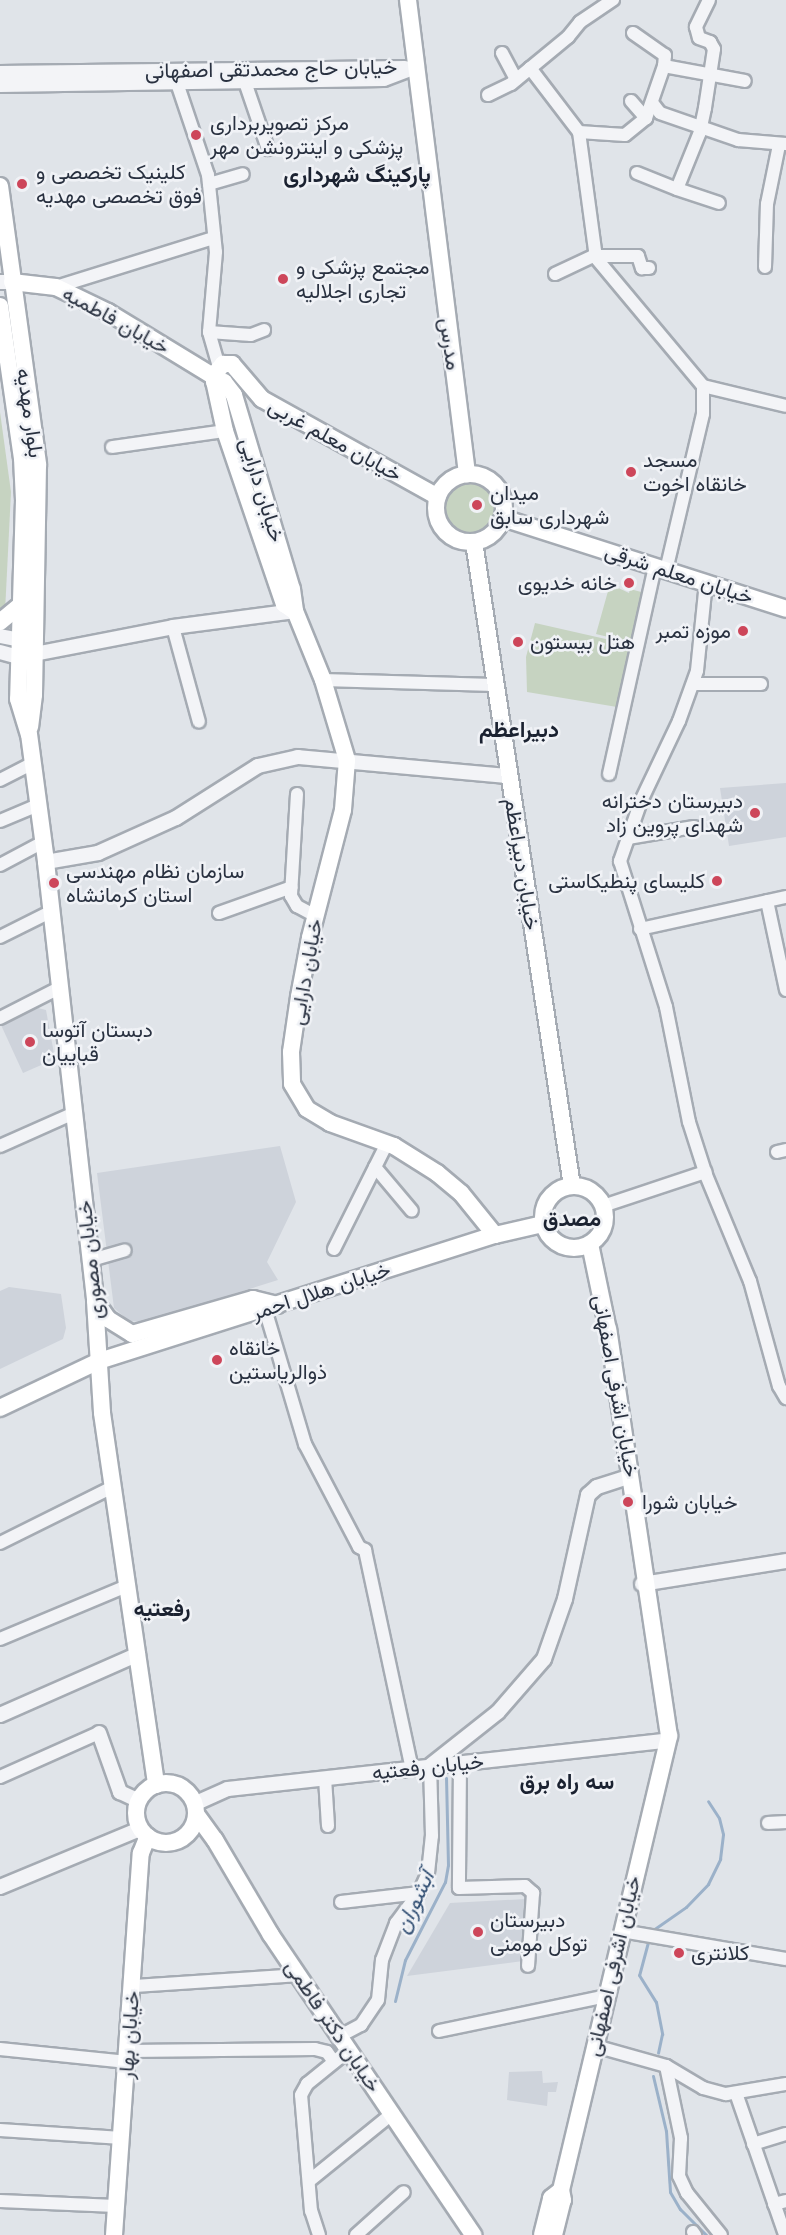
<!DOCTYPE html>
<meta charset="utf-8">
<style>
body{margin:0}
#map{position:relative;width:786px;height:2235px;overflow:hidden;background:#e0e4e9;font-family:Helvetica,Vazirmatn,sans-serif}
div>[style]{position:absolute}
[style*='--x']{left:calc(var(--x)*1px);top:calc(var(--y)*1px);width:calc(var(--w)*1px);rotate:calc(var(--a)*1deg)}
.built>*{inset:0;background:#ced3db}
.green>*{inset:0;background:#c6d3c1}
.round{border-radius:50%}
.stream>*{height:3px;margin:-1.5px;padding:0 1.5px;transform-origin:1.5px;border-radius:1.5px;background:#9bb1c9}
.roads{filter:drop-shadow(2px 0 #a5abb3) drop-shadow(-2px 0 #a5abb3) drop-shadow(0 2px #a5abb3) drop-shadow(0 -2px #a5abb3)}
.minor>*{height:12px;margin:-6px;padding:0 6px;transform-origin:6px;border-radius:6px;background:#f3f4f7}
.tertiary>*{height:14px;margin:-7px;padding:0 7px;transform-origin:7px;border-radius:7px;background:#f3f4f7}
.secondary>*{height:16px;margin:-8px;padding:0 8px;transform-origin:8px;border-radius:8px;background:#fff}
.secondary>.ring{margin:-8px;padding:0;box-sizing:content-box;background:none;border:16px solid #fff;border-radius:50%}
.dots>*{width:16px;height:16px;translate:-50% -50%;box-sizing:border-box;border:3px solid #f0f2f6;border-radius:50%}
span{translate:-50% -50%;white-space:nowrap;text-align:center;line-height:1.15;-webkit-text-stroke:5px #f0f2f6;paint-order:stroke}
.street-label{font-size:21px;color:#293140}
.poi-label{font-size:21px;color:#293140}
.left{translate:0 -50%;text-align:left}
.right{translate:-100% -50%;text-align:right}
.neighbourhood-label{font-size:22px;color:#1b2231;font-weight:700}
.water-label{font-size:22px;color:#335074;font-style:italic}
</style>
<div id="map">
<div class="built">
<div style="clip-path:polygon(786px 783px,786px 837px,729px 846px,720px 788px)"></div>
<div style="clip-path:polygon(38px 1008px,46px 1010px,55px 1059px,23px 1073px,1px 1025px)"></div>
<div style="clip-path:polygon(280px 1146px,296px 1202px,267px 1262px,278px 1280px,144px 1322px,129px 1321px,114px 1308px,97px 1173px)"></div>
<div style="clip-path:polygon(9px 1287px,61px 1294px,66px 1328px,63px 1339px,0 1369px,0 1291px)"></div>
<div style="clip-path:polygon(526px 1899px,523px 1961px,407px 1976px,450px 1903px)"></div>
<div style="clip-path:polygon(542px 2071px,543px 2083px,558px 2082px,556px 2092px,548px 2092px,547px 2106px,507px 2100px,509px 2072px)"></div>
</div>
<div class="green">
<div style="clip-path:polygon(0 412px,11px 492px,5px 612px,0 613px)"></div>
<div class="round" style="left:440px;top:477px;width:60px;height:60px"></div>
<div style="clip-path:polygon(610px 584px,629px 593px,630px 589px,645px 593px,633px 643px,596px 634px)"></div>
<div style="clip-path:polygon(535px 623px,632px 645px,617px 707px,527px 692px,526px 657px)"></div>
</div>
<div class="stream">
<div style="--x:653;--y:1930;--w:40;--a:-34.9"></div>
<div style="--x:686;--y:1907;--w:32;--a:-46"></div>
<div style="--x:708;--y:1884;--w:28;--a:-64"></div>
<div style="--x:720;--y:1859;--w:25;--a:-83"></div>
<div style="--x:723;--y:1834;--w:16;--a:-104"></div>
<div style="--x:719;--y:1818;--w:20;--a:-123"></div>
<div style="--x:648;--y:1942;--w:34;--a:105"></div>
<div style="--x:639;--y:1975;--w:32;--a:58"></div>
<div style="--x:656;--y:2002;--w:33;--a:79"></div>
<div style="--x:662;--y:2034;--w:19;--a:102"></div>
<div style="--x:395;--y:2001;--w:42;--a:-76.3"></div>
<div style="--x:405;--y:1960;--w:88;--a:-62.9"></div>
<div style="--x:445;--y:1882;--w:17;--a:-80"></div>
<div style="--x:448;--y:1865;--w:87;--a:-91.3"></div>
<div style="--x:653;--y:2076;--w:57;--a:76.7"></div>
<div style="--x:666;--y:2131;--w:61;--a:86.2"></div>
<div style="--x:670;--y:2192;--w:20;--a:60"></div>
<div style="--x:680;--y:2209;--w:37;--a:45"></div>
</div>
<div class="roads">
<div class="minor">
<div style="--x:709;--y:0;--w:30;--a:116"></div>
<div style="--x:696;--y:27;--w:11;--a:75"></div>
<div style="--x:699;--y:38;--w:12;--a:20"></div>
<div style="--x:710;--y:42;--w:8;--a:60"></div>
<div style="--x:714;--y:49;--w:60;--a:98.7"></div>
<div style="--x:705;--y:108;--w:25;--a:102"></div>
<div style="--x:700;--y:132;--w:61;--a:112"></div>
<div style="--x:677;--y:189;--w:44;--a:18.4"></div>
<div style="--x:633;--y:33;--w:39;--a:35"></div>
<div style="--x:665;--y:55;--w:11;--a:95"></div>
<div style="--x:502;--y:53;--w:30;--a:62"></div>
<div style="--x:530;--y:68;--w:81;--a:52.6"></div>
<div style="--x:579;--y:132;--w:127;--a:82.3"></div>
<div style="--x:245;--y:82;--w:71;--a:71.1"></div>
<div style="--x:177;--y:83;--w:97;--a:71.4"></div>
<div style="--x:208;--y:175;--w:77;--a:84.1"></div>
<div style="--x:216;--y:252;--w:80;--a:95"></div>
<div style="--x:209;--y:332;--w:36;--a:74"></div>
<div style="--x:488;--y:95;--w:25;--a:-26"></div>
<div style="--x:511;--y:84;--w:74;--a:-39.5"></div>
<div style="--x:568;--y:37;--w:19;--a:-51"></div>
<div style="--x:580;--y:22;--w:40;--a:-34"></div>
<div style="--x:631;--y:101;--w:23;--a:49"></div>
<div style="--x:653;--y:104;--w:11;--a:52"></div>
<div style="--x:660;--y:113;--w:83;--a:19.1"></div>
<div style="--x:738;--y:140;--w:48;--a:4.8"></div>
<div style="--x:579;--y:132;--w:46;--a:3.7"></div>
<div style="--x:625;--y:135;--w:27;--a:-39"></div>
<div style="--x:646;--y:118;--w:55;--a:-70.9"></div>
<div style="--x:664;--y:66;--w:82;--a:10.5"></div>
<div style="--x:637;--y:173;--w:43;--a:21.8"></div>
<div style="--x:209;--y:184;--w:35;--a:-16"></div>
<div style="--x:596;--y:258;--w:167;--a:50.1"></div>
<div style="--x:703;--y:386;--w:28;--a:90"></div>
<div style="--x:703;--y:414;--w:160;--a:103.3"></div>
<div style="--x:765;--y:267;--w:63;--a:-88.2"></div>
<div style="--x:767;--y:204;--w:60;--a:-78.5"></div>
<div style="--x:555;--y:274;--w:42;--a:-25.3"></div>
<div style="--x:593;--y:256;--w:45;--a:0"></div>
<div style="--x:638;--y:256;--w:13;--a:72"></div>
<div style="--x:642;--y:268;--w:7;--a:0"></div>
<div style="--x:56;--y:287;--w:164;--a:-17.3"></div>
<div style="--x:209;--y:332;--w:42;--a:4.1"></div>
<div style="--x:251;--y:335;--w:14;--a:-21"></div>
<div style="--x:703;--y:386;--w:85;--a:13.5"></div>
<div style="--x:112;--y:447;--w:114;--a:-8.1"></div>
<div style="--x:706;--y:582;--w:89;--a:95.8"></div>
<div style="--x:697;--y:671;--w:53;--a:109.8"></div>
<div style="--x:679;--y:721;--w:89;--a:115.4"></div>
<div style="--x:641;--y:801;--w:64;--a:109.3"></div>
<div style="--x:620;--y:861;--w:153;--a:72.5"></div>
<div style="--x:666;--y:1007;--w:117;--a:78.7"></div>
<div style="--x:689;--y:1122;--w:56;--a:72.2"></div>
<div style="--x:706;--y:1175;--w:115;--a:67.5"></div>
<div style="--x:750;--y:1281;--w:109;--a:74.6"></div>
<div style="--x:779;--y:1386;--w:14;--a:60"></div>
<div style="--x:173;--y:627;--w:98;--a:74.7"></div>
<div style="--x:323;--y:680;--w:171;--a:1.7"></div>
<div style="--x:693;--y:684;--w:68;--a:0"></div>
<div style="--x:609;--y:774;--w:212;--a:-77.5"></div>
<div style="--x:0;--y:780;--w:37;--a:-27"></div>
<div style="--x:297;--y:794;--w:102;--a:93.4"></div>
<div style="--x:291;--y:896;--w:12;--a:59"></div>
<div style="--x:297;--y:906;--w:21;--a:28"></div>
<div style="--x:0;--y:821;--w:41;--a:-22.8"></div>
<div style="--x:628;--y:838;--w:67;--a:-9.5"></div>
<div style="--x:0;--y:865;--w:49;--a:-28.1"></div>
<div style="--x:767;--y:901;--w:91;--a:77.9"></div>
<div style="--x:219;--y:913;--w:77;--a:-19.6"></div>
<div style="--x:640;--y:929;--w:149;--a:-12.4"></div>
<div style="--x:0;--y:937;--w:58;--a:-26.6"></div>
<div style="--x:0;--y:1018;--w:66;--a:-27"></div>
<div style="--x:0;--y:1146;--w:81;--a:-24"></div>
<div style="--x:777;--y:1152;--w:9;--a:-13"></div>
<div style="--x:375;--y:1167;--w:57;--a:49.9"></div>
<div style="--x:603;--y:1206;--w:108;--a:-18.4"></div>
<div style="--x:334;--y:1249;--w:119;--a:-63.4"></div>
<div style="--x:91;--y:1260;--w:35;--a:-16"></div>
<div style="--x:265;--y:1309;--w:141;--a:73.5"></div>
<div style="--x:305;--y:1444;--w:116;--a:62.3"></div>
<div style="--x:359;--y:1547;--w:7;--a:27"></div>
<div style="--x:365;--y:1550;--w:224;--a:77.9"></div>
<div style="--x:0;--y:1543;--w:126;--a:-26.4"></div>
<div style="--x:0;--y:1639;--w:138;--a:-22.7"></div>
<div style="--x:460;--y:1764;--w:124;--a:90.5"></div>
<div style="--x:459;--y:1888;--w:66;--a:-1.7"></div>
<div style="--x:525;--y:1886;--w:11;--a:41"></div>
<div style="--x:533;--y:1893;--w:73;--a:93.9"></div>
<div style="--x:0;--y:1777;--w:108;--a:-24"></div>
<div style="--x:325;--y:1778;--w:48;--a:86.4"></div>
<div style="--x:768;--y:1823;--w:18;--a:-3"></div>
<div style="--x:341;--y:1902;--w:79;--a:-6.6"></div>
<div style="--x:419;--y:1893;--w:22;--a:-66"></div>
<div style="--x:428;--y:1873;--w:37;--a:-84"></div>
<div style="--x:432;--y:1836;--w:70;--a:-91.6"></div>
<div style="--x:622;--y:1931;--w:166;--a:9.7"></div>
<div style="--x:133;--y:1986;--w:165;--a:-3.8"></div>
<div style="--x:439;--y:2031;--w:172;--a:-11.8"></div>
<div style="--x:340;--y:2036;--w:24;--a:-28"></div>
<div style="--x:361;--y:2025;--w:30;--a:-56"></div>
<div style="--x:378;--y:2000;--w:40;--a:-84.3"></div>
<div style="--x:382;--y:1960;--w:40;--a:-69"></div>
<div style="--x:396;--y:1923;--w:38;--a:-53"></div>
<div style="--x:595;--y:2046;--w:74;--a:15.7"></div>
<div style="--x:666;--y:2066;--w:43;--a:30.7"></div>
<div style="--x:703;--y:2088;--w:24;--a:15"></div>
<div style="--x:726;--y:2094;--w:61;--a:-9.5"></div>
<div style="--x:0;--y:2049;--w:128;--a:5.8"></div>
<div style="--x:128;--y:2051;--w:187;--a:-0.6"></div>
<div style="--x:315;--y:2049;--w:12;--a:14"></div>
<div style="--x:327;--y:2052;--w:12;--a:55"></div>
<div style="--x:666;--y:2066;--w:74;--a:78.2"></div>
<div style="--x:681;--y:2138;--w:38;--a:93"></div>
<div style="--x:679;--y:2176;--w:19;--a:65"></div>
<div style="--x:687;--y:2193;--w:54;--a:51"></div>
<div style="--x:737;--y:2096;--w:147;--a:70.9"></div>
<div style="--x:0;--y:2130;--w:122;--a:3.8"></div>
<div style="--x:753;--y:2144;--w:34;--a:-17"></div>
<div style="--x:309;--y:2181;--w:108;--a:-39"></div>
<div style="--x:0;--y:2201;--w:116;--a:2.5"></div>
<div style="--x:774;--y:2204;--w:12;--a:-14"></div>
<div style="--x:693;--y:2232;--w:4;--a:56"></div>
<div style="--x:319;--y:2235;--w:25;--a:-108"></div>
<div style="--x:311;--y:2211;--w:116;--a:-94.9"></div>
<div style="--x:301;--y:2095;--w:13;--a:-61"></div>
<div style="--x:307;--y:2084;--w:54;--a:-39"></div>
<div style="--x:356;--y:2235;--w:64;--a:-41.9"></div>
</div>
<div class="tertiary">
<div style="--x:0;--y:73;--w:405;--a:-0.7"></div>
<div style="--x:0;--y:85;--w:384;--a:-0.9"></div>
<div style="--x:384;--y:79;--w:31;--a:-21"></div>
<div style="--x:0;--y:282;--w:12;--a:0"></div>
<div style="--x:0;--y:636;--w:31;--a:11"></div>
<div style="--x:0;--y:652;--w:20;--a:15"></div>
<div style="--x:19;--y:657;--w:157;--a:-11"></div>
<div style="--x:173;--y:627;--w:123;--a:-7.5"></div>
<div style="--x:46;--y:862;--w:53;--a:-9.8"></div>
<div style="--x:98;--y:853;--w:85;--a:-24.2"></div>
<div style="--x:176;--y:818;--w:97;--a:-32.4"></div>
<div style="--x:258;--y:766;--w:41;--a:-12.7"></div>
<div style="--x:298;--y:757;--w:211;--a:5.2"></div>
<div style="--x:642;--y:1584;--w:146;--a:-9.1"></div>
<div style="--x:0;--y:1715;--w:151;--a:-23.8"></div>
<div style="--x:99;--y:1733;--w:63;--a:70.4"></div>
<div style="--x:120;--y:1792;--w:21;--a:25"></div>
<div style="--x:431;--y:1765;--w:85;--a:-38.3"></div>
<div style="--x:498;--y:1712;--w:70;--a:-49"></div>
<div style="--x:544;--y:1659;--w:64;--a:-70.7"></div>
<div style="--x:565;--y:1599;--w:107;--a:-77.5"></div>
<div style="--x:588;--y:1495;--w:12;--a:-42"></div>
<div style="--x:597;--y:1487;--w:29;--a:-18"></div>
<div style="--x:194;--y:1804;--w:37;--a:-24"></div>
<div style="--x:228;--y:1789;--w:440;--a:-6.3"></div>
<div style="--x:0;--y:1887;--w:152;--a:-22.5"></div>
</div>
<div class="secondary">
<div style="--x:408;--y:0;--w:478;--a:82.9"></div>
<div style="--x:0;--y:186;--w:282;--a:82.2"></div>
<div style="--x:38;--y:465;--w:230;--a:91"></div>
<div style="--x:34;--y:695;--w:32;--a:97"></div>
<div style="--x:12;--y:282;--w:44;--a:6.5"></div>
<div style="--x:56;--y:287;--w:58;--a:25.7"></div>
<div style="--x:108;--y:312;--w:123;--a:31.4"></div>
<div style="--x:0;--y:306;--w:154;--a:81.8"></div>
<div style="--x:22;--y:458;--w:42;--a:87.3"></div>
<div style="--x:24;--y:500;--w:199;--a:91.7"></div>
<div style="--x:18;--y:699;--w:37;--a:73"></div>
<div style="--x:29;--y:734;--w:129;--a:82.4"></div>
<div style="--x:46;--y:862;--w:442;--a:83.6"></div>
<div style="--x:95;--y:1301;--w:112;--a:86.4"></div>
<div style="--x:102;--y:1413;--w:376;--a:81.7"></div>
<div style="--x:213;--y:376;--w:16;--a:-50"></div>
<div style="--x:223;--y:364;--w:9;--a:0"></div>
<div style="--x:232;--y:364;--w:46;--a:49.4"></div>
<div style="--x:262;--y:399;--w:201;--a:29.1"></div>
<div style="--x:213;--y:376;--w:56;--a:77.7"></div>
<div style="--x:225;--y:431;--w:183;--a:71.2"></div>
<div style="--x:284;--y:604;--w:12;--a:35"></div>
<div style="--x:214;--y:382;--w:10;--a:0"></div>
<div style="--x:224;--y:382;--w:16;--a:52"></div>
<div style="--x:234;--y:395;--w:202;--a:73.4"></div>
<div style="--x:292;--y:589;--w:22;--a:82"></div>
<div style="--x:295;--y:611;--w:74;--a:67.9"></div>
<div style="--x:323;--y:680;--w:84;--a:73.3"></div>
<div style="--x:347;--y:760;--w:50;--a:94.6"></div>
<div style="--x:343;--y:810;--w:132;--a:104.5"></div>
<div style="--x:310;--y:938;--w:60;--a:100.6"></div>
<div style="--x:299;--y:997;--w:56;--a:98.3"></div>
<div style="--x:291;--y:1052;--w:32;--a:88"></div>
<div style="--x:292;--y:1084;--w:29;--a:59"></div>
<div style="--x:307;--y:1109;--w:27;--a:31"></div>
<div style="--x:330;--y:1123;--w:68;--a:19.8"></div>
<div style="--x:394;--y:1146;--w:51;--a:32.1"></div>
<div style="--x:437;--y:1173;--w:31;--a:40"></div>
<div style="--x:461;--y:1193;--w:54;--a:51"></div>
<div class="ring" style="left:436px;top:474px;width:52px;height:52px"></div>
<div style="--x:503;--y:518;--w:297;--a:17.8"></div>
<div style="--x:474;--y:542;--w:651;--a:81.35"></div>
<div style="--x:0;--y:622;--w:26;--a:-40"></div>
<div class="ring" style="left:543px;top:1186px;width:46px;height:46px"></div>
<div style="--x:96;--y:1302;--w:21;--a:55"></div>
<div style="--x:108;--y:1319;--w:28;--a:32"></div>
<div style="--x:132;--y:1334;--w:126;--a:-16.1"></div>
<div style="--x:253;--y:1299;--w:25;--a:14"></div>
<div style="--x:0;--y:1408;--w:110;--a:-25.4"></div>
<div style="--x:99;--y:1361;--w:416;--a:-17.7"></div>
<div style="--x:495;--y:1235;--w:49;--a:-12.9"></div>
<div class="ring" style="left:136px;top:1783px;width:44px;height:44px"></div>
<div style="--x:196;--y:1814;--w:32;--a:54"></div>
<div style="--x:215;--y:1840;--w:110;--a:59.5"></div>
<div style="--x:271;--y:1935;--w:362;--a:56"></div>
<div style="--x:114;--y:2235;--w:383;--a:-86"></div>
<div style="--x:141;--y:1853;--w:18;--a:-68"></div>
<div style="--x:542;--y:2235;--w:38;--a:-76"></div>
<div style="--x:551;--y:2198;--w:11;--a:-38"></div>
<div style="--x:554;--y:2235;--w:36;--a:-76"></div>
<div style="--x:563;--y:2200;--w:10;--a:-101"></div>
<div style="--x:561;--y:2190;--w:467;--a:-76.6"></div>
<div style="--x:669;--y:1736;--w:411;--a:-98.5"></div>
<div style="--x:608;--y:1330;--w:88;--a:-101.8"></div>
</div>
</div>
<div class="dots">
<div style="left:196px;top:135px;background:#cd465a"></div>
<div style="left:22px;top:184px;background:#cd465a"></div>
<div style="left:283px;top:279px;background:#cd465a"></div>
<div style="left:631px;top:472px;background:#cd465a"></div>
<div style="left:477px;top:505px;background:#cd465a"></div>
<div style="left:629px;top:583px;background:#cd465a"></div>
<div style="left:743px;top:631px;background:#cd465a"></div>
<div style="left:518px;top:642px;background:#cd465a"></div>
<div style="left:755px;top:813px;background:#cd465a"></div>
<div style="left:717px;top:881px;background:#cd465a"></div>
<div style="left:54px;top:883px;background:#cd465a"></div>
<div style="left:30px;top:1042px;background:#cd465a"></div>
<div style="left:217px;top:1360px;background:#cd465a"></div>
<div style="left:628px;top:1502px;background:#cd465a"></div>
<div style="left:478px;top:1932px;background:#cd465a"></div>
<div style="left:679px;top:1953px;background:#cd465a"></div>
</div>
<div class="street-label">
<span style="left:271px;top:69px;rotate:-1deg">خیابان حاج محمدتقی اصفهانی</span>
<span style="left:116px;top:320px;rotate:29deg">خیابان فاطمیه</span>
<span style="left:450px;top:344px;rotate:82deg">مدرس</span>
<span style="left:30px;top:413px;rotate:82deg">بلوار مهدیه</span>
<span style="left:335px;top:440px;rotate:29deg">خیابان معلم غربی</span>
<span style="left:262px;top:490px;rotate:73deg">خیابان دارایی</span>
<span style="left:679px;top:574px;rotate:18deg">خیابان معلم شرقی</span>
<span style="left:522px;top:864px;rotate:81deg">خیابان دبیراعظم</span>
<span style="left:306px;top:972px;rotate:-80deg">خیابان دارایی</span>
<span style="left:90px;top:1260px;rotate:-96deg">خیابان مصوری</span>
<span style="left:321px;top:1291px;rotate:-18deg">خیابان هلال احمر</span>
<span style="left:616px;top:1386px;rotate:80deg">خیابان اشرفی اصفهانی</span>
<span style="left:428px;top:1767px;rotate:-6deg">خیابان رفعتیه</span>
<span style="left:613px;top:1966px;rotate:-77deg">خیابان اشرفی اصفهانی</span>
<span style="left:333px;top:2026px;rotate:56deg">خیابان دکتر فاطمی</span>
<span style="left:129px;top:2035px;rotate:-86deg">خیابان بهار</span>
</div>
<div class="poi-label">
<span class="left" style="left:210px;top:135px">مرکز تصویربرداری<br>پزشکی و اینترونشن مهر</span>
<span class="left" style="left:36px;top:184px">کلینیک تخصصی و<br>فوق تخصصی مهدیه</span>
<span class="left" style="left:296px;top:279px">مجتمع پزشکی و<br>تجاری اجلالیه</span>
<span class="left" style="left:643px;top:472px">مسجد<br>خانقاه اخوت</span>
<span class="left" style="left:490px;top:505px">میدان<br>شهرداری سابق</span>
<span class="right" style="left:617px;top:583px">خانه خدیوی</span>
<span class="right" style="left:731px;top:631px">موزه تمبر</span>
<span class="left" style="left:530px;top:642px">هتل بیستون</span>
<span class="right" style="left:743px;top:813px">دبیرستان دخترانه<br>شهدای پروین زاد</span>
<span class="left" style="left:66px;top:883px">سازمان نظام مهندسی<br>استان کرمانشاه</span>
<span class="right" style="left:705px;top:881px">کلیسای پنطیکاستی</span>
<span class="left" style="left:42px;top:1042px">دبستان آتوسا<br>قباییان</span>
<span class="left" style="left:229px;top:1360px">خانقاه<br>ذوالریاستین</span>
<span class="left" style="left:642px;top:1502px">خیابان شورا</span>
<span class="left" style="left:490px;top:1932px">دبیرستان<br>توکل مومنی</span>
<span class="left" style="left:691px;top:1953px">کلانتری</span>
</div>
<div class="neighbourhood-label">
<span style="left:357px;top:175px">پارکینگ شهرداری</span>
<span style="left:519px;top:730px">دبیراعظم</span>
<span style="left:572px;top:1219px">مصدق</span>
<span style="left:162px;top:1609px">رفعتیه</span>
<span style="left:567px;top:1782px">سه راه برق</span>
</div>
<div class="water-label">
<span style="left:414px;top:1902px;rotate:-65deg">آبشوران</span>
</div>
</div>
